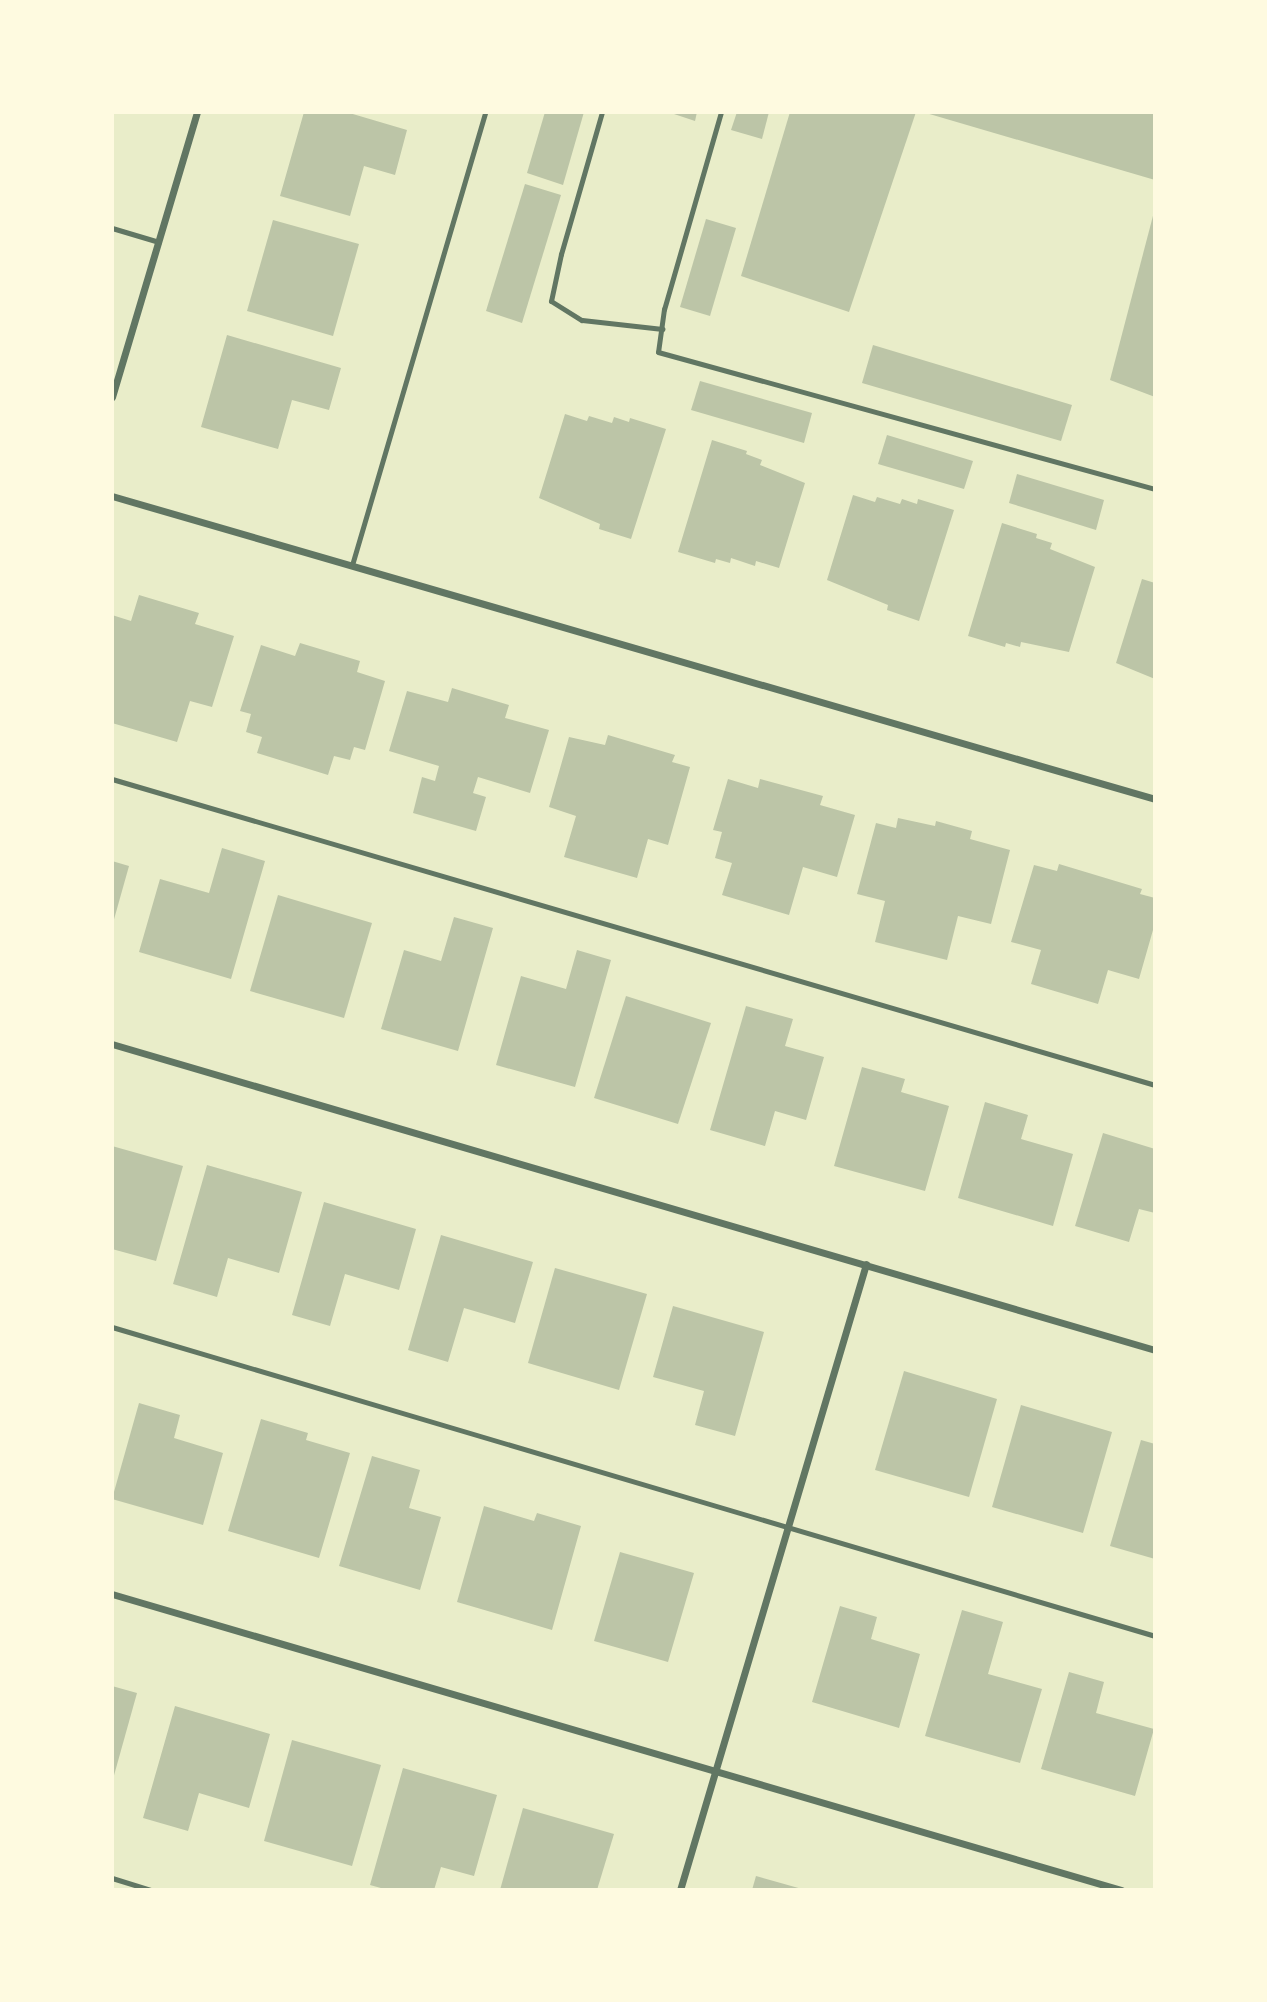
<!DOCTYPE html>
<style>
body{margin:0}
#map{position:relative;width:1267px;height:2002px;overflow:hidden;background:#e9edc9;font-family:"Golos Text",sans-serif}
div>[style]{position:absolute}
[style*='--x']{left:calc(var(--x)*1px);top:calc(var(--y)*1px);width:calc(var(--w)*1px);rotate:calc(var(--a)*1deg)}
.building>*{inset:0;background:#bcc5a7}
.service>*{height:5px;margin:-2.5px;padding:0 2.5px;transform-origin:2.5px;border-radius:2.5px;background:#617663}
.minor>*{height:7px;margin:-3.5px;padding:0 3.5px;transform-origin:3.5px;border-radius:3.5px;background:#617663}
span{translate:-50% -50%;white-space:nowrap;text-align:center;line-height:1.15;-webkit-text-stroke:5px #fefae0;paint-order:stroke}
.frame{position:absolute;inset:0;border:114px solid #fefae0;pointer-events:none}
</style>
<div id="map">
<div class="building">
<div style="clip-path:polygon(304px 112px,346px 112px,407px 130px,395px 175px,364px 166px,350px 216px,280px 196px)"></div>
<div style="clip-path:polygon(545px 112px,584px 112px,563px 185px,527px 173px)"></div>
<div style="clip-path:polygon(668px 112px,697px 112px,695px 121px)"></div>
<div style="clip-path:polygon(737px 112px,769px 112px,762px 139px,731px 130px)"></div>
<div style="clip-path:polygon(790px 112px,916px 112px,849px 312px,741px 276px)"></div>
<div style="clip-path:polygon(926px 112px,1155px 112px,1155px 180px,926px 113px)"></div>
<div style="clip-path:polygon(525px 184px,561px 195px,522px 323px,486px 311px)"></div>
<div style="clip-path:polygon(1154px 212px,1155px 212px,1155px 397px,1110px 380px)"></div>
<div style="clip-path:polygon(706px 219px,736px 228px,710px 316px,680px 307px)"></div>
<div style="clip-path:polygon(273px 220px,359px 244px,333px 336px,247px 311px)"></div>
<div style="clip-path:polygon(227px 335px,341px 368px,329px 410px,292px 400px,278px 449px,201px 427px)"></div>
<div style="clip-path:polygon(873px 345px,1072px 405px,1061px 441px,862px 383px)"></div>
<div style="clip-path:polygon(700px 381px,812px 413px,804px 443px,691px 410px)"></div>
<div style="clip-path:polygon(565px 414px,587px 421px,589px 416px,612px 423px,614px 417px,629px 422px,630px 418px,666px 429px,631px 539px,599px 529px,600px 524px,539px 498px)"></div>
<div style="clip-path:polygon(887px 435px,973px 461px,964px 489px,878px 464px)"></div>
<div style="clip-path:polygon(712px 440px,747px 451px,746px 454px,762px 460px,760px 465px,805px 483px,779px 568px,756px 561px,755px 566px,731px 558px,730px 563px,716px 559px,715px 563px,678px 552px)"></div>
<div style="clip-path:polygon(1017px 474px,1104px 500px,1096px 530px,1009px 503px)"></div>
<div style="clip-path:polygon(853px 495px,875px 502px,877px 497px,900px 504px,902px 499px,917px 504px,918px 499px,954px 510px,919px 621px,887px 610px,888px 605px,827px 580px)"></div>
<div style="clip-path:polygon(1002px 523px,1037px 534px,1036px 538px,1052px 543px,1050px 549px,1095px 567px,1069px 652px,1021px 642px,1020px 647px,1006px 643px,1005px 647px,968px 636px)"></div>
<div style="clip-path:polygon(1142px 579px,1155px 583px,1155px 679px,1116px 663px)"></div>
<div style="clip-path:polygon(139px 595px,199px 613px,195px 624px,234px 636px,212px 707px,190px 701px,177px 742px,112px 723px,112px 615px,131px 621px)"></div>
<div style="clip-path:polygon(300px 643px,360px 661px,357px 672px,385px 681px,365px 750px,354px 747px,350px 760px,334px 756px,328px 775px,257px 753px,262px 737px,246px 732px,251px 714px,240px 711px,261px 645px,295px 656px)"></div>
<div style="clip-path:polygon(452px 688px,509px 705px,505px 718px,549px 730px,530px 793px,478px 777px,473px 793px,486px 797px,476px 831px,413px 813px,422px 777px,435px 781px,439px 766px,389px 751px,407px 691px,448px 702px)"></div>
<div style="clip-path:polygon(608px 735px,675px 755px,672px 762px,690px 767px,668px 845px,648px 839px,637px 878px,564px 857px,576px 816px,549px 807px,569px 737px,605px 745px)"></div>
<div style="clip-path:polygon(728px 779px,758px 788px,760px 779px,823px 796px,820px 805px,855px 815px,837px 877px,803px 867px,789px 915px,722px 895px,732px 863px,715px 858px,722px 832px,713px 830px)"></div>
<div style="clip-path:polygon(898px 818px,935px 826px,936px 821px,972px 831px,970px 839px,1010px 850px,991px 924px,958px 916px,947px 960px,875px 942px,885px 901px,857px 894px,876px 823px,896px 828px)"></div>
<div style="clip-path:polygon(222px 848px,265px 861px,231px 979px,139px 952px,160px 879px,209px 893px)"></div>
<div style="clip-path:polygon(112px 861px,129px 866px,113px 923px,112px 923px)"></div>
<div style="clip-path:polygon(1059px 864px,1142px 889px,1140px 894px,1155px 898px,1155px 923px,1139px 979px,1108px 970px,1098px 1004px,1031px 984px,1041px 950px,1011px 942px,1034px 865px,1057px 871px)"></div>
<div style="clip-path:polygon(278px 895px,372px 923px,344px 1018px,250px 991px)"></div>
<div style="clip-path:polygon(454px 917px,493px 928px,458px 1051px,381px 1029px,404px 950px,441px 961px)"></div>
<div style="clip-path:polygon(577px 950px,611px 960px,575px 1087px,496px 1065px,521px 976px,566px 989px)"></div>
<div style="clip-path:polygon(626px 996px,711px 1023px,678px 1124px,594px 1098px)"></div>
<div style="clip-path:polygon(746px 1006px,793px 1019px,785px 1046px,824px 1057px,806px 1120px,775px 1111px,765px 1146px,710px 1130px)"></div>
<div style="clip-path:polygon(862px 1067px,905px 1079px,901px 1092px,949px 1106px,925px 1191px,834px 1166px)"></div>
<div style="clip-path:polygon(985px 1102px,1028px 1115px,1021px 1139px,1073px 1154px,1053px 1226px,958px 1198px)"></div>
<div style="clip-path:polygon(1103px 1133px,1155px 1149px,1155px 1213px,1139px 1209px,1129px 1242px,1075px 1226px)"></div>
<div style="clip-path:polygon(112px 1146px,183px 1166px,156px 1261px,112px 1249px)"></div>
<div style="clip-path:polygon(207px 1165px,302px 1192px,279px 1273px,228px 1258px,217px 1297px,173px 1284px)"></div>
<div style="clip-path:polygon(324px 1202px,416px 1229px,399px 1290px,345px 1274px,330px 1326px,292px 1315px)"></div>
<div style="clip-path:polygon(441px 1235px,533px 1262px,515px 1323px,464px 1308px,448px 1362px,408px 1350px)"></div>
<div style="clip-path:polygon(555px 1268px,647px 1294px,619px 1390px,528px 1363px)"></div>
<div style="clip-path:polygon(673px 1306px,764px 1332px,735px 1436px,695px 1425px,704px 1391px,653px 1377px)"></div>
<div style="clip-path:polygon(904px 1371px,997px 1399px,969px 1497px,875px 1470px)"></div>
<div style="clip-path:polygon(139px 1403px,180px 1415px,174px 1438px,223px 1453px,203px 1525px,112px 1499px)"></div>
<div style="clip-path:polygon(1021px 1405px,1112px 1432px,1083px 1533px,992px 1507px)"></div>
<div style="clip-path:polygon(261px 1419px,308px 1433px,306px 1440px,350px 1453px,319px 1558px,228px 1531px)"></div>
<div style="clip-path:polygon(1141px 1440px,1155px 1444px,1155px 1559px,1110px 1546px)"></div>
<div style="clip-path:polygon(372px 1456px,420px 1470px,409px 1508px,441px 1517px,420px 1590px,339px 1566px)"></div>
<div style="clip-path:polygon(484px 1506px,534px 1521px,537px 1513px,581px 1526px,552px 1630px,457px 1602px)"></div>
<div style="clip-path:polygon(620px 1552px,694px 1573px,668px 1662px,594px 1641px)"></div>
<div style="clip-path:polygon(840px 1606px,877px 1617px,871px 1639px,920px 1654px,899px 1728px,812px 1702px)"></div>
<div style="clip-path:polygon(962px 1610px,1003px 1622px,988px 1674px,1042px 1689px,1020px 1763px,925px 1736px)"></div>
<div style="clip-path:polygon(1069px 1672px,1104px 1682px,1096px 1713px,1154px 1729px,1135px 1796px,1041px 1769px)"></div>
<div style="clip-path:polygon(112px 1686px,137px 1693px,113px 1779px,112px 1778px)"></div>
<div style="clip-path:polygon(175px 1706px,270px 1734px,249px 1808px,199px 1793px,188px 1831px,143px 1818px)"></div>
<div style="clip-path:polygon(292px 1740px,381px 1765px,352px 1866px,264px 1841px)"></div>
<div style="clip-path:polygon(403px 1768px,497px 1795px,474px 1876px,441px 1867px,434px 1890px,388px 1890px,370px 1885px)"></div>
<div style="clip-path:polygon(523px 1808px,614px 1834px,597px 1890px,500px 1890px)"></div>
<div style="clip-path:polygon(756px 1876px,802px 1889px,802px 1890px,752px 1890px)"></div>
</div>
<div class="service">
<div style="--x:602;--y:112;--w:148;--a:106.1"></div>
<div style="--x:561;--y:254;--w:48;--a:102"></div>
<div style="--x:551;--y:301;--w:36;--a:32"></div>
<div style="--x:582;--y:320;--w:81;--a:6.4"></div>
<div style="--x:721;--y:112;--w:205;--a:106.1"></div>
<div style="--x:664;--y:309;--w:43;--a:97.9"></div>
<div style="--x:658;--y:352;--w:516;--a:15.41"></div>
<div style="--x:112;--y:228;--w:49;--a:16.6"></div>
<div style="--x:352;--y:565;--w:472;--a:-73.6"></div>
<div style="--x:112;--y:779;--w:1087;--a:16.35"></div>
<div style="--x:112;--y:1327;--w:1088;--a:16.5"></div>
<div style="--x:112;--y:1878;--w:41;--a:17.1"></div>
</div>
<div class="minor">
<div style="--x:112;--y:397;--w:297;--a:-73.4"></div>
<div style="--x:112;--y:496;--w:1086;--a:16.2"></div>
<div style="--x:112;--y:1044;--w:1087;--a:16.35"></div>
<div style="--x:112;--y:1594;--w:1052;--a:16.35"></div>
<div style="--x:680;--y:1890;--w:653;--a:-73.45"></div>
</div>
<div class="frame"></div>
</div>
